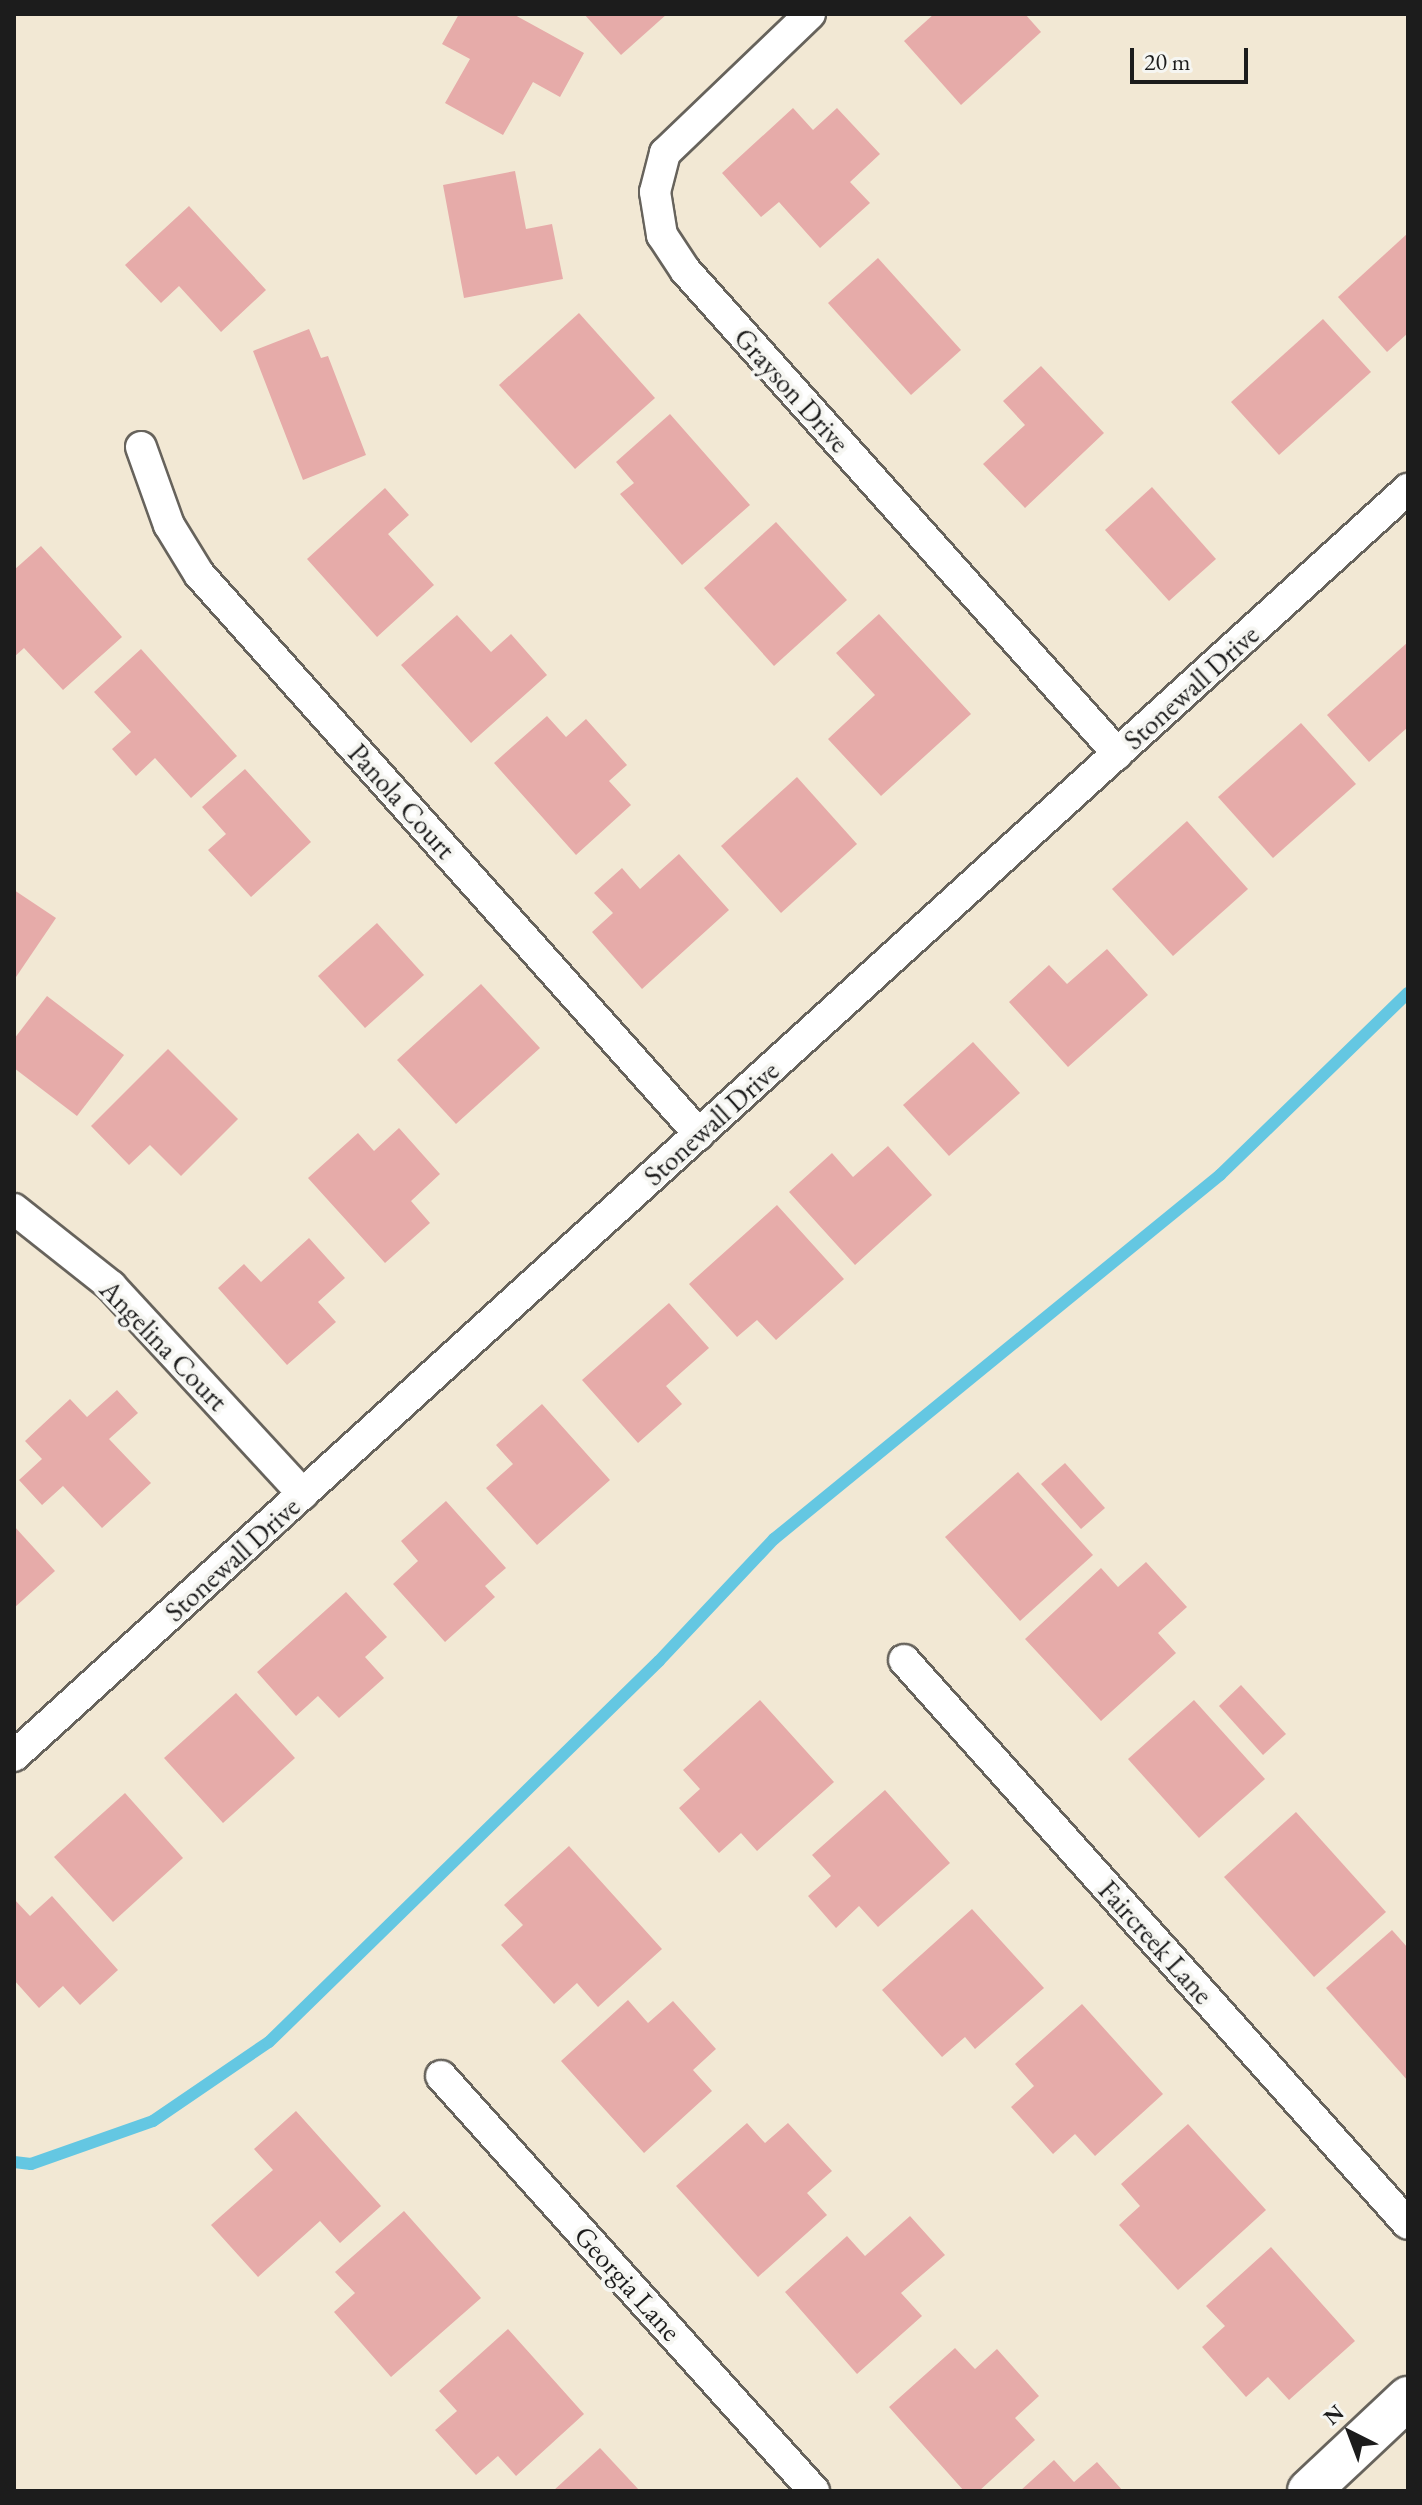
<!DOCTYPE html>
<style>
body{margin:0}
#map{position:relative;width:1422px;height:2505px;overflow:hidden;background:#f2e8d4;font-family:"EB Garamond",serif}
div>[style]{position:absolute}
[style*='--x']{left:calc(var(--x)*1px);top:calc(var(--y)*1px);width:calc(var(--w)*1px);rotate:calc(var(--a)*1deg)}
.stream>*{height:12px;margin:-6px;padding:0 6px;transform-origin:6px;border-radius:6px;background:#64c7e2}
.building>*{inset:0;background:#e6aba9}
.roads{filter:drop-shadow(2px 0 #67635c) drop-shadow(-2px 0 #67635c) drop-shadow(0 2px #67635c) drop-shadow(0 -2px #67635c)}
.street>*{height:30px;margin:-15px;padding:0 15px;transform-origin:15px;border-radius:15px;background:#fff}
.secondary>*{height:42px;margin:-21px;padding:0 21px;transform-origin:21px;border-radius:21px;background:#fff}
span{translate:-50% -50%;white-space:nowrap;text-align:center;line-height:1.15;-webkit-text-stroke:8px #f6f6f2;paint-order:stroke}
.street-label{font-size:28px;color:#1c1c1c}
.frame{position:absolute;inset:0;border:16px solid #1c1c1c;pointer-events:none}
.north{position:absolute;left:1310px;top:2393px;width:80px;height:80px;-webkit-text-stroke:6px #f6f6f2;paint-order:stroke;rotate:318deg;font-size:22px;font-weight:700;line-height:32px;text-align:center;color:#1c1c1c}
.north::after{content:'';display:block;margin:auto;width:28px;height:36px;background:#1c1c1c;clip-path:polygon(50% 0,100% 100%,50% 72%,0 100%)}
.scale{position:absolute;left:1130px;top:48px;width:118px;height:36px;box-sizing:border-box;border:4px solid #1c1c1c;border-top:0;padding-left:10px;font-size:24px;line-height:28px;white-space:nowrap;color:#1c1c1c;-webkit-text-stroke:6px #f6f6f2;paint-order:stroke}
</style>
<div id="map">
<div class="stream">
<div style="--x:14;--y:2162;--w:17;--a:7"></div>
<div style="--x:31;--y:2164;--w:129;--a:-19.4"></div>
<div style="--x:153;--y:2121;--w:140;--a:-34.3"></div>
<div style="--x:269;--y:2042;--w:545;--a:-44.33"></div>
<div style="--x:659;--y:1661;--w:168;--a:-46.7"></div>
<div style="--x:774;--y:1539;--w:576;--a:-39.22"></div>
<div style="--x:1220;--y:1175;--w:262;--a:-44.1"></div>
</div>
<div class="building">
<div style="clip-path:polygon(459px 14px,513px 14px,584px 53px,560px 97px,533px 82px,503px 135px,445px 103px,470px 59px,442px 44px)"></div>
<div style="clip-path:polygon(584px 14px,667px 14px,621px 55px)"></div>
<div style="clip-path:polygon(934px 14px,1025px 14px,1041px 32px,961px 105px,904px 41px)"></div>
<div style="clip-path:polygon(793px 108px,813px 130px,837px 108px,880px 154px,850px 182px,870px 203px,820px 248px,779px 202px,761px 217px,722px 173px)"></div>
<div style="clip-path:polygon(515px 171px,526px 229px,552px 224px,563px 279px,464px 298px,443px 185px)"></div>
<div style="clip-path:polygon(189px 206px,266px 290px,221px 332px,179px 286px,161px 303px,125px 265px)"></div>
<div style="clip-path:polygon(1408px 233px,1408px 333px,1387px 352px,1338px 297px)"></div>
<div style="clip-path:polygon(878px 258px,961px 350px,911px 395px,828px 303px)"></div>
<div style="clip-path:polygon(579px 313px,655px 398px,575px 469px,499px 385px)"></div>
<div style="clip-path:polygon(1323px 319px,1371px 372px,1279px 455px,1231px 402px)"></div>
<div style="clip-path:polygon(309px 329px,321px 358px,328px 356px,366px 455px,303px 480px,253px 351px)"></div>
<div style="clip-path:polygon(1041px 366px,1104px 433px,1025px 508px,983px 464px,1025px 425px,1003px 401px)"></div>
<div style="clip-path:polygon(670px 414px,750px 505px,682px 565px,620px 494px,634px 483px,616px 462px)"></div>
<div style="clip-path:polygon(1152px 487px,1216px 559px,1169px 601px,1105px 530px)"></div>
<div style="clip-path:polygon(385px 488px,409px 515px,388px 534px,434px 585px,377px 637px,307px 559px)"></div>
<div style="clip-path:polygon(776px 522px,847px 600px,774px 666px,704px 588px)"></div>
<div style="clip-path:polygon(41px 546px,122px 637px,63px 690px,24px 648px,14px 657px,14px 570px)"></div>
<div style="clip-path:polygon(879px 614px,971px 714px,881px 796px,828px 739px,875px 695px,836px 653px)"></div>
<div style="clip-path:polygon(457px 615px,491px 652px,511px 634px,547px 675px,471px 743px,401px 665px)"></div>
<div style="clip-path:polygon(1408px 642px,1408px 727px,1369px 762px,1327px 715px)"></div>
<div style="clip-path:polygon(141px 649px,237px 756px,191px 798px,155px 758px,136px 776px,112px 749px,131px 732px,94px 692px)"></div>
<div style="clip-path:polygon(547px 716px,566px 737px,586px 719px,627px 765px,609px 781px,631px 805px,576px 855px,494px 763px)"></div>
<div style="clip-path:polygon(1301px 723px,1356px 784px,1273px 858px,1218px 797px)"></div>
<div style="clip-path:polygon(245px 769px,311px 842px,251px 897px,208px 850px,226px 834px,202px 807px)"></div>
<div style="clip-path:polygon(797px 777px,857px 844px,781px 913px,721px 846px)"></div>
<div style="clip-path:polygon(1187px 821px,1248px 889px,1173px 956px,1112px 889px)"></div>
<div style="clip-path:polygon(679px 854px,729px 910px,642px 989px,592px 932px,613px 913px,594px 893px,622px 868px,640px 889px)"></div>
<div style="clip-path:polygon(14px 890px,56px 918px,14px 980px)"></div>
<div style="clip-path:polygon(377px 923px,424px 975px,365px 1028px,318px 976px)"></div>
<div style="clip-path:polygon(1107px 949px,1148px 995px,1068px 1067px,1009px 1002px,1049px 965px,1067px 984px)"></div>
<div style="clip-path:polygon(481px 984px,540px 1048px,456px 1124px,397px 1060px)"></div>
<div style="clip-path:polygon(47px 996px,124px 1055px,77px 1116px,14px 1068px,14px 1039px)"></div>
<div style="clip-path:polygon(973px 1042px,1020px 1093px,949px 1156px,903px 1105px)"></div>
<div style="clip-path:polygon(168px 1049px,238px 1119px,181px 1176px,150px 1145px,129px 1165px,91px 1126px)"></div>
<div style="clip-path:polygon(399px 1128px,440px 1174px,411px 1201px,430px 1223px,385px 1263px,308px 1178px,358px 1133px,374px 1151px)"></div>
<div style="clip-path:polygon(888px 1146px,932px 1195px,855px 1265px,789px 1192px,832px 1153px,853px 1177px)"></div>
<div style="clip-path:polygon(777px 1205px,844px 1279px,776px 1340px,757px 1320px,737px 1337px,689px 1284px)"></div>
<div style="clip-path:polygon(309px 1238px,345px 1278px,318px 1302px,336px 1322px,287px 1365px,218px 1288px,244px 1264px,261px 1282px)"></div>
<div style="clip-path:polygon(669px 1303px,709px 1348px,666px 1386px,682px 1404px,638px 1443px,582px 1380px)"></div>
<div style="clip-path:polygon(117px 1390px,138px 1413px,109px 1439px,151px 1483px,102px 1528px,63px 1486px,42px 1505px,19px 1480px,42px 1459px,25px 1441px,70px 1399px,87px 1417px)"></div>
<div style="clip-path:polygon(542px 1404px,610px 1480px,537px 1545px,486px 1488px,513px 1464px,496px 1445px)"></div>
<div style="clip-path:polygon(1065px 1463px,1105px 1508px,1081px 1529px,1041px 1484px)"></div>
<div style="clip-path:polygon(1018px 1472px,1093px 1555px,1020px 1621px,945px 1537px)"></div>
<div style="clip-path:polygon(446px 1501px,506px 1568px,485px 1586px,495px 1597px,445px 1642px,393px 1584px,418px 1561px,401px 1541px)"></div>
<div style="clip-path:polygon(14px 1526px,55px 1571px,14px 1608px)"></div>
<div style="clip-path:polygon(1146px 1562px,1187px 1607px,1158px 1633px,1176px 1653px,1101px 1721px,1025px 1639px,1101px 1568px,1118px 1587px)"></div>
<div style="clip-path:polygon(346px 1592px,387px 1637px,365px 1657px,384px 1678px,339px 1718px,318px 1696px,296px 1716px,257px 1672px)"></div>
<div style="clip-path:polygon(1241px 1685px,1286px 1734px,1263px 1755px,1219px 1706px)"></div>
<div style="clip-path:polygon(236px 1693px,295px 1758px,223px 1823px,164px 1758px)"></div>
<div style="clip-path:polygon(760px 1700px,834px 1782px,757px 1851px,741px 1833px,719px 1853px,679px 1808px,700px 1789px,683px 1770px)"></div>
<div style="clip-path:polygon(1194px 1700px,1265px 1779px,1199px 1838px,1128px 1759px)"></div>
<div style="clip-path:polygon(885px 1790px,950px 1863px,878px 1927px,859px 1906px,836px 1928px,808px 1896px,831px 1876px,812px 1855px)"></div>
<div style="clip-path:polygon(125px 1793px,183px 1858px,113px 1922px,54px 1857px)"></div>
<div style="clip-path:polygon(1296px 1812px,1386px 1912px,1314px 1977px,1224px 1877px)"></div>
<div style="clip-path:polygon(569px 1846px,662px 1949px,598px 2007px,577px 1983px,554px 2004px,501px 1945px,523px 1925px,504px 1905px)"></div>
<div style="clip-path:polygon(52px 1896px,118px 1970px,80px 2005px,63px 1986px,39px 2008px,14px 1980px,14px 1899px,30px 1916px)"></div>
<div style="clip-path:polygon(972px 1909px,1044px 1988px,975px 2049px,965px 2037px,942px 2057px,882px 1990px)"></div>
<div style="clip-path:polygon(1392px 1930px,1408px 1948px,1408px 2081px,1326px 1988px)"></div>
<div style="clip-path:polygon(628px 2000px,648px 2023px,673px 2001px,716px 2049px,693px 2070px,712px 2091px,644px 2153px,561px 2061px)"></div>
<div style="clip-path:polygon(1082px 2004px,1163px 2094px,1095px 2156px,1075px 2134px,1053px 2154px,1011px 2107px,1034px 2086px,1015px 2064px)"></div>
<div style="clip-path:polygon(296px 2111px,381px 2206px,340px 2243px,320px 2221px,258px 2277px,211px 2225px,273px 2170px,254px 2149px)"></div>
<div style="clip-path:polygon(747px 2123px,765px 2143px,788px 2123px,832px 2171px,807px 2193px,827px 2215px,758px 2277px,676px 2186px)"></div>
<div style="clip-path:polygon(1188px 2124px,1266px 2210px,1178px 2290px,1119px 2225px,1140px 2206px,1121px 2184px)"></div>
<div style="clip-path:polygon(404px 2211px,481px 2298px,391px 2377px,334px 2312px,355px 2293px,335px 2272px)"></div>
<div style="clip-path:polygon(910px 2216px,945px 2255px,901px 2293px,922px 2316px,857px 2374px,785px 2292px,847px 2236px,865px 2256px)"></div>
<div style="clip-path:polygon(1271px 2247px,1355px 2341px,1289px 2400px,1268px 2377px,1246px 2397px,1202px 2347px,1225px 2326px,1206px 2306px)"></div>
<div style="clip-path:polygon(508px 2329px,584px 2414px,516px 2476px,498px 2456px,476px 2475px,435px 2430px,457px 2411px,439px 2391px)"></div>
<div style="clip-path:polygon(955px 2348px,975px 2369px,997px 2349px,1039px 2396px,1015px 2418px,1035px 2440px,979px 2491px,964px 2491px,889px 2407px)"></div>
<div style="clip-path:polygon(600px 2448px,640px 2491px,553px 2491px)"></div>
<div style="clip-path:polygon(1054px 2460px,1074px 2482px,1097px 2462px,1123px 2491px,1020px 2491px)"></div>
</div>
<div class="roads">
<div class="street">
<div style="--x:810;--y:14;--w:201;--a:136.2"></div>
<div style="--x:665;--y:153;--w:40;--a:104.4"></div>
<div style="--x:655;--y:192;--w:44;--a:80.8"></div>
<div style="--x:662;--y:235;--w:42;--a:56.7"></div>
<div style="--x:685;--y:270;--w:649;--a:48.18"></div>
<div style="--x:141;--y:447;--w:83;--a:70.3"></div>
<div style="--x:169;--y:525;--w:57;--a:58.5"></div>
<div style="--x:199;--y:574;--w:751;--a:48.24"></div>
<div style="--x:14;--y:1209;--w:124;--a:38.4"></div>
<div style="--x:111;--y:1286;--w:283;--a:47.3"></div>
<div style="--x:904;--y:1660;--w:756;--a:48.22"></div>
<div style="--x:14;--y:1756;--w:1884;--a:-42.27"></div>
<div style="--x:441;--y:2076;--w:558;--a:48.05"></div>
</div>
<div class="secondary">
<div style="--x:1309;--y:2491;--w:136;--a:-43.2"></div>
</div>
</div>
<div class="street-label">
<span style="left:792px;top:390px;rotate:48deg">Grayson Drive</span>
<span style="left:1191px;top:687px;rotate:-42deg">Stonewall Drive</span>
<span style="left:402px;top:801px;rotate:48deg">Panola Court</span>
<span style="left:711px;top:1123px;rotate:-42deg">Stonewall Drive</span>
<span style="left:164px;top:1345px;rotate:46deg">Angelina Court</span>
<span style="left:232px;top:1559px;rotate:-42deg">Stonewall Drive</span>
<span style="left:1156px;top:1942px;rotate:48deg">Faircreek Lane</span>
<span style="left:628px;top:2283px;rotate:48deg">Georgia Lane</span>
</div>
<div class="frame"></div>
<div class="north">N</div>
<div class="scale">20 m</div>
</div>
